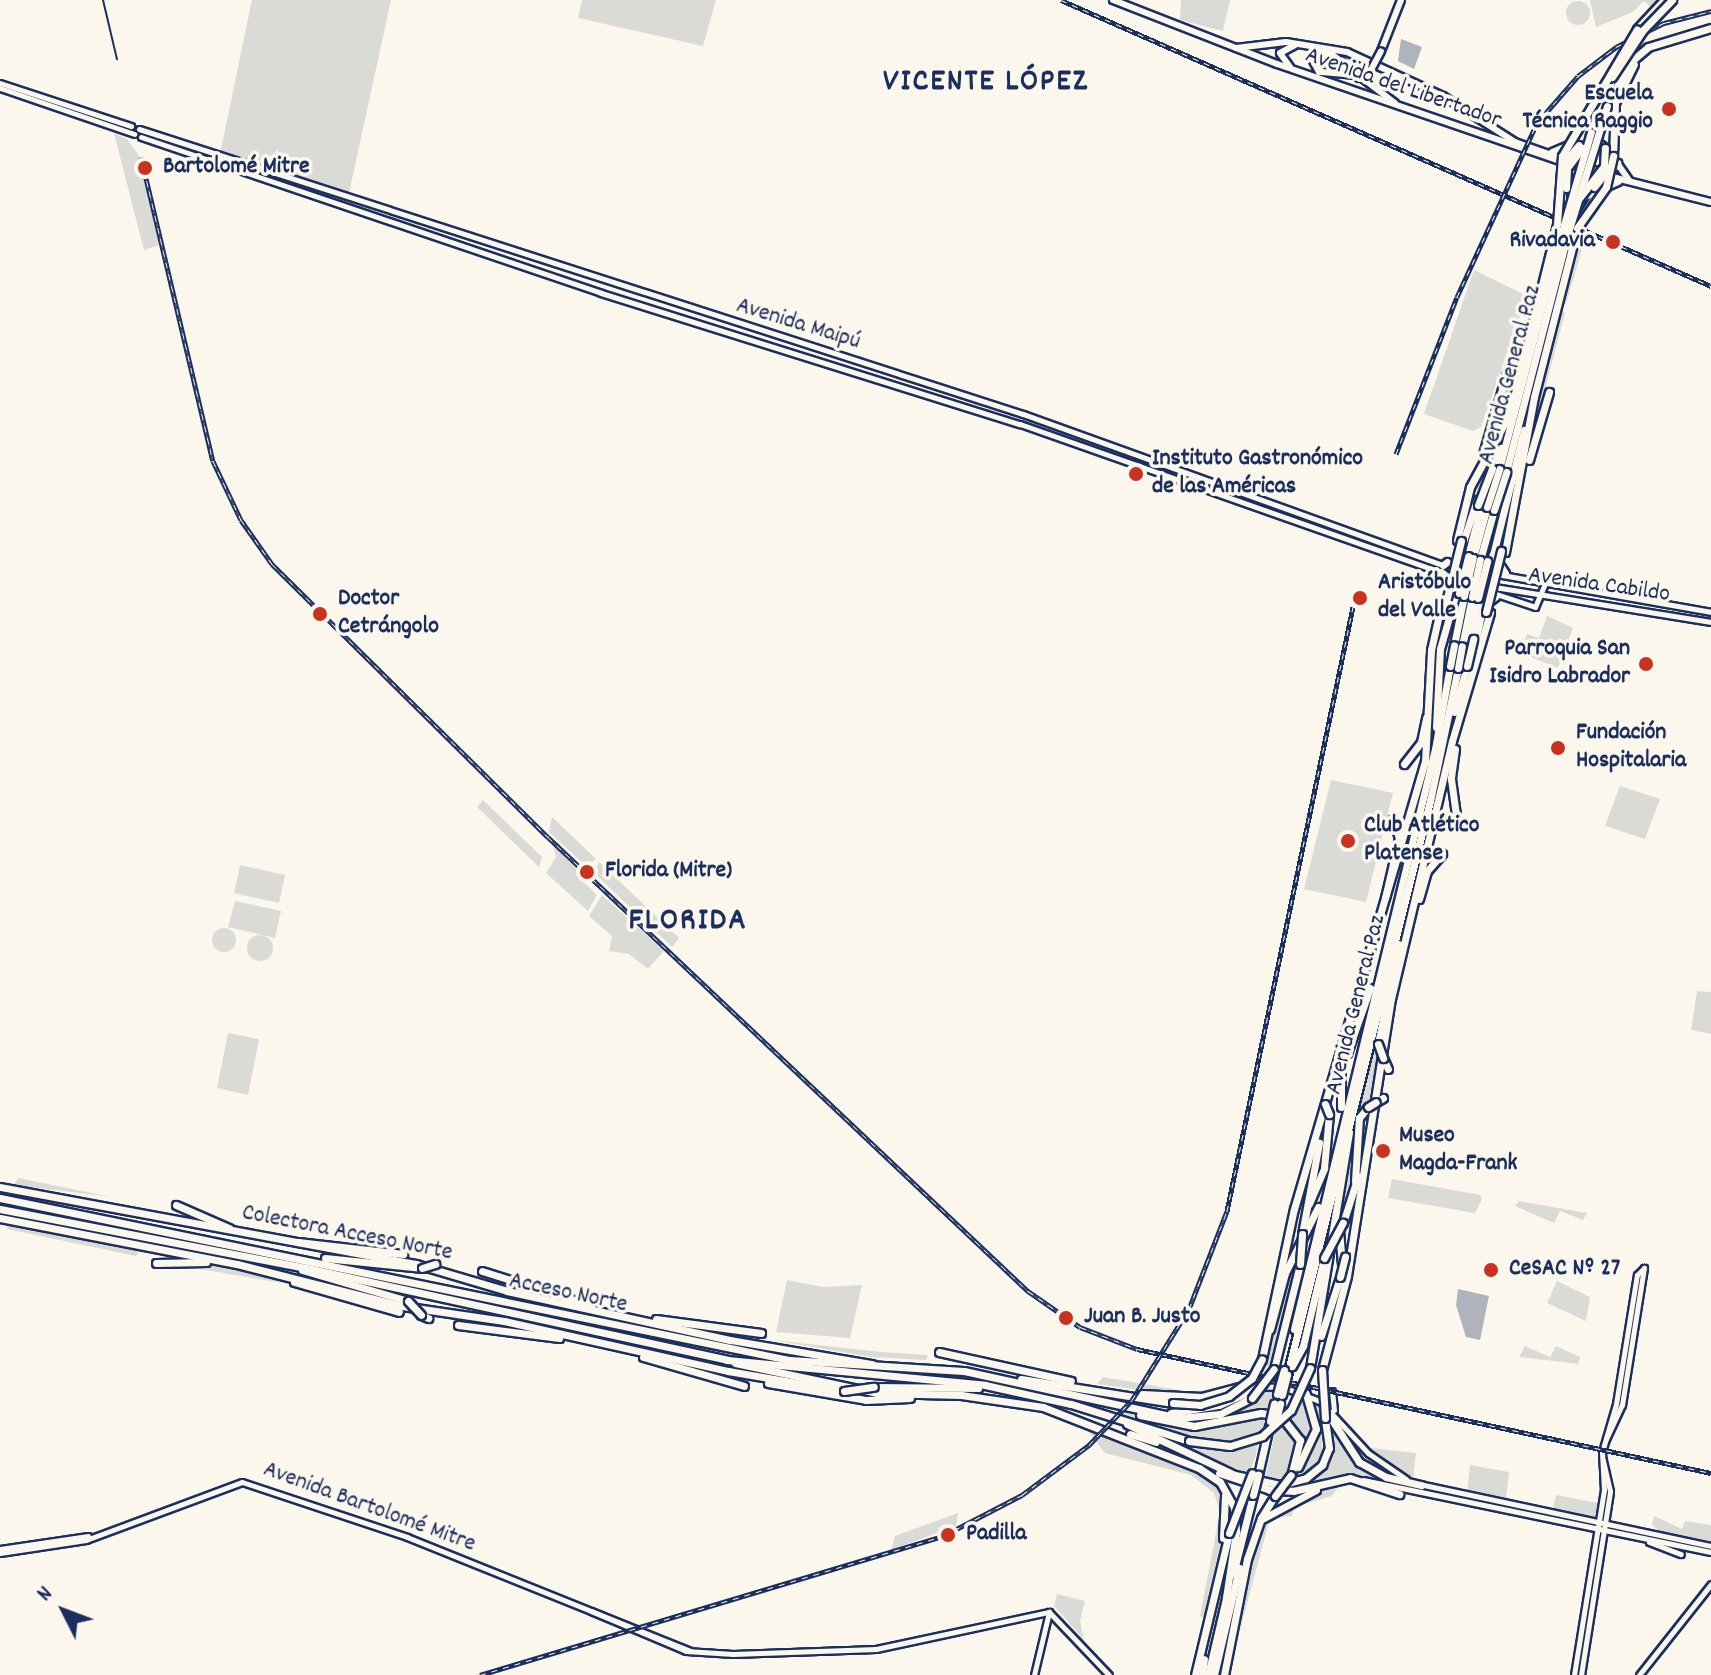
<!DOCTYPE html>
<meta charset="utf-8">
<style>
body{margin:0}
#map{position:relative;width:1711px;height:1675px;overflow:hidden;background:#fbf7ec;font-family:Dekko,sans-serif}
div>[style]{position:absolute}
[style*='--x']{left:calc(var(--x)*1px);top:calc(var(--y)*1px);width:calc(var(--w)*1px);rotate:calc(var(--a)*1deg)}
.green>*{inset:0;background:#dadad7}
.round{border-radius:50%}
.water>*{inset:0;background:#afb3bb}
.roads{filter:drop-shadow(2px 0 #1b2f5e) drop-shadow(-2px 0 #1b2f5e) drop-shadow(0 2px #1b2f5e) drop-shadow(0 -2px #1b2f5e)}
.secondary>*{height:5px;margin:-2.5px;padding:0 2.5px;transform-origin:2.5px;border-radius:2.5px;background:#fbf7ec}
.primary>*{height:6px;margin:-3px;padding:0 3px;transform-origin:3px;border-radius:3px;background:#fbf7ec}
.highway>*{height:7px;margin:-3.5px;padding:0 3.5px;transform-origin:3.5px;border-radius:3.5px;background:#fbf7ec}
.tram>*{height:2px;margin:-1px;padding:0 1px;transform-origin:1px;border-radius:1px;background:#1b2f5e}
.rail>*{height:5px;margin-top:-2.5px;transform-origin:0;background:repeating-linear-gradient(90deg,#fbf7ec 0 6px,#1b2f5e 0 12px);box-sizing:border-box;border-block:2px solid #1b2f5e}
.bridges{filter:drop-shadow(2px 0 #1b2f5e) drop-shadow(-2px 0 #1b2f5e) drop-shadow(0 2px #1b2f5e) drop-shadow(0 -2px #1b2f5e)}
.primary-bridge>*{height:6px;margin:-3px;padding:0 3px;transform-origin:3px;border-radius:3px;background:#fbf7ec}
.highway-bridge>*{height:7px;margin:-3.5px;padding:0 3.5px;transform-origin:3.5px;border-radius:3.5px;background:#fbf7ec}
.dots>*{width:22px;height:22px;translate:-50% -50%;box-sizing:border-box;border:4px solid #fbf7ec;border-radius:50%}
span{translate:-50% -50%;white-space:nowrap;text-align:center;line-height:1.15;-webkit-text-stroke:7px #fbf7ec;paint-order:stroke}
.street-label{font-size:24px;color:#1b2f5e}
.poi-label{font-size:24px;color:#1b2f5e;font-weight:700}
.right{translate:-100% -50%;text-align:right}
.left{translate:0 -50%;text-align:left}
.district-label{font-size:32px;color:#1b2f5e;font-weight:700;letter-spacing:2px}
.north{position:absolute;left:24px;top:1571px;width:80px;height:80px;-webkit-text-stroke:6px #fbf7ec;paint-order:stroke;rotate:312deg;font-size:22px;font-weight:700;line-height:32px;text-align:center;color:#1b2f5e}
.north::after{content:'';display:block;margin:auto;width:28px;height:36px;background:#1b2f5e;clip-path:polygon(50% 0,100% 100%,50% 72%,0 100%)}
</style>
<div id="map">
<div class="green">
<div style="clip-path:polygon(252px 0,391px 0,349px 193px,220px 154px)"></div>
<div style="clip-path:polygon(582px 0,716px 0,703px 46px,578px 18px)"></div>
<div style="clip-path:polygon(1181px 0,1230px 0,1223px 31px,1180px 20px)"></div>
<div style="clip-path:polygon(1590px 0,1661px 0,1652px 8px,1644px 1px,1633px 12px,1596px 27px)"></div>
<div class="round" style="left:1566px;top:1px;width:24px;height:24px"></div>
<div style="clip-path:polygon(114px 133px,127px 139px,138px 154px,159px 245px,144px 250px)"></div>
<div style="clip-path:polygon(1578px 234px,1585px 239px,1566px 304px,1560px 302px)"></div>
<div style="clip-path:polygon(1474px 270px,1527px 296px,1481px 427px,1473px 431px,1424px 414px)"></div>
<div style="clip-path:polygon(1532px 304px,1536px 304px,1508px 409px,1487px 447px)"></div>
<div style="clip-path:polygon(1559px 309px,1565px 313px,1529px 450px,1533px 415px)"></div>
<div style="clip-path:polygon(1547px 616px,1573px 628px,1558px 668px,1520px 653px,1527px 634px,1539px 638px)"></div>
<div style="clip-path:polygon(1331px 780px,1393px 793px,1366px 902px,1304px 889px)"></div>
<div style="clip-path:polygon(1620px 786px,1660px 799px,1645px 839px,1605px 826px)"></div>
<div style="clip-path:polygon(483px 800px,542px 857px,539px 867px,477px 807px)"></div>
<div style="clip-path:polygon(552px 817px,596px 859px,586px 866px,549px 832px)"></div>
<div style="clip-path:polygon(552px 842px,588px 877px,584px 882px,597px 895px,588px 911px,546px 873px,556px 857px)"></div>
<div style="clip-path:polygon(599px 862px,679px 938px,672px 947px,594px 873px)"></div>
<div style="clip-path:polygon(240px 865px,285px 875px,279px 903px,234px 893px)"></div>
<div style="clip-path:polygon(602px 895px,664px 951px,648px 969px,629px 954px,609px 951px,612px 936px,589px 916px)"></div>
<div style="clip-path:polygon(235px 901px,281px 911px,275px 938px,228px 927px)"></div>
<div class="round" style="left:212px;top:928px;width:24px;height:24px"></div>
<div class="round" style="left:247px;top:935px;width:26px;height:26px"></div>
<div style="clip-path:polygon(1697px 991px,1711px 992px,1711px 1034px,1691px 1030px)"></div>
<div style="clip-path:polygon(1376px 1030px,1378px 1050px,1368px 1105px,1357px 1116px,1353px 1183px,1341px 1222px,1348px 1157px)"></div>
<div style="clip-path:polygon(228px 1033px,259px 1039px,248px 1095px,217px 1088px)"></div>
<div style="clip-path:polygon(18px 1178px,112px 1197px,14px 1185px)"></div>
<div style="clip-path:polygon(1392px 1179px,1480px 1195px,1482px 1199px,1475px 1213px,1388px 1198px)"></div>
<div style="clip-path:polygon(1519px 1201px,1587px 1213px,1583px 1220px,1560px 1211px,1554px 1223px,1515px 1206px)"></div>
<div style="clip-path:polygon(8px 1223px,82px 1240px,140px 1249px,136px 1256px,7px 1229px)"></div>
<div style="clip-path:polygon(1298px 1258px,1271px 1367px,1264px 1365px,1279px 1300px)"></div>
<div style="clip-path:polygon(203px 1264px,255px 1272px,282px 1283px,176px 1265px)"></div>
<div style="clip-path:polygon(787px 1280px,823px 1287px,862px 1285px,850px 1338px,776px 1332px)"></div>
<div style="clip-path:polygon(1557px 1281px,1590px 1297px,1586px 1321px,1547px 1303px)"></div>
<div style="clip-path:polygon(772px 1340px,882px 1352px,928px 1355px,926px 1360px,871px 1357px)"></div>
<div style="clip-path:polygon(1525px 1346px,1550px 1357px,1556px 1346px,1580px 1357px,1578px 1364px,1519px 1357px)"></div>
<div style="clip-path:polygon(1103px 1377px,1190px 1392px,1224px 1388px,1194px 1394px,1146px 1391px,1097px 1384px)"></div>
<div style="clip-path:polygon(1276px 1381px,1269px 1411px,1201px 1423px,1192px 1422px,1237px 1412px)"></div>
<div style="clip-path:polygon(1303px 1396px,1314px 1428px,1302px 1460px,1302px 1436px,1289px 1418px)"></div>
<div style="clip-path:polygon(1312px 1399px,1319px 1403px,1323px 1454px,1313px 1468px,1294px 1476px,1317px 1436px)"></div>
<div style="clip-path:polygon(1111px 1410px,1193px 1428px,1267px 1416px,1261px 1433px,1215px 1443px)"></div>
<div style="clip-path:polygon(1286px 1421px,1297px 1437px,1297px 1455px,1286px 1478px,1265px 1478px,1275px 1433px)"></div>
<div style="clip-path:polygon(1084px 1426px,1197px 1470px,1223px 1492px,1227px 1509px,1208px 1621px,1200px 1616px,1220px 1512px,1214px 1493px,1191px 1475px,1105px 1453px)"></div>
<div style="clip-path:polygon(1348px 1427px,1371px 1448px,1416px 1453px,1413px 1479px,1374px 1455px)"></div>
<div style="clip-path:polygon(1142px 1428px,1207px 1448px,1258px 1442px,1256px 1455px,1249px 1474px)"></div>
<div style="clip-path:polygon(1333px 1432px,1348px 1454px,1378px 1479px,1346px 1474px,1315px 1485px,1278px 1486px,1305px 1482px,1322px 1472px,1331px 1458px)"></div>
<div style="clip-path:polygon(1470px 1465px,1509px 1472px,1506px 1499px,1467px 1492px)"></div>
<div style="clip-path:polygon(1345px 1481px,1349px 1481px,1372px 1486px,1341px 1483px,1332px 1496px,1294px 1507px,1292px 1516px,1270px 1518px,1228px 1675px,1236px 1614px,1262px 1526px,1280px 1509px)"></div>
<div style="clip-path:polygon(1556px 1495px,1598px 1503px,1595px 1517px,1553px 1509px)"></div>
<div style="clip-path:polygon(958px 1513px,956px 1526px,891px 1550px,895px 1536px)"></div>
<div style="clip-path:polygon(1654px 1516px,1682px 1529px,1685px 1521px,1711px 1525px,1711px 1543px,1659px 1531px,1652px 1525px)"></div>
<div style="clip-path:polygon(1057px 1594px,1085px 1601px,1080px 1621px,1084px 1640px,1054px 1606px)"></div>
</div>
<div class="water">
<div style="clip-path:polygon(1401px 39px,1422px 47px,1414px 69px,1398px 61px)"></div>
<div style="clip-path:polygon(1458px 1289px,1489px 1296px,1480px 1340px,1466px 1337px,1456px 1305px)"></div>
</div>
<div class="roads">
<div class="secondary">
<div style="--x:0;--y:83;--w:138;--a:18.2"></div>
<div style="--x:0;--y:88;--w:142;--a:18.9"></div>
<div style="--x:139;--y:129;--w:929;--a:17.87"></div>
<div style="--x:1023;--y:414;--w:446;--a:19.8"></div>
<div style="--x:141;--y:137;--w:486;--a:18.7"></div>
<div style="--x:601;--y:293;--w:439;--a:17.4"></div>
<div style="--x:1020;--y:424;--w:446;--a:19.4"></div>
<div style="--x:1485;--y:572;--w:230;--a:10"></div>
<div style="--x:1482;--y:585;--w:232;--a:9.2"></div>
<div style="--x:1481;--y:589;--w:57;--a:18.4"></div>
<div style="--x:1535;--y:607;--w:26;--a:-67"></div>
<div style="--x:1242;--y:1386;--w:41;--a:1.4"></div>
<div style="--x:1283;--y:1387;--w:40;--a:21"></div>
<div style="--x:1320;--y:1401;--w:71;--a:47.3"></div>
<div style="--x:1368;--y:1453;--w:46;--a:34.4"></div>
<div style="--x:1332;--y:1391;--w:19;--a:84"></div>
<div style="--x:1606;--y:1439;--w:38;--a:-65"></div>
<div style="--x:1622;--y:1405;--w:139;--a:-80.9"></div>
<div style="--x:1363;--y:1480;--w:355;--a:11.7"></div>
<div style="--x:1419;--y:1484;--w:299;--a:12"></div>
<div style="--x:1649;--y:1542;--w:34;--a:21"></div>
<div style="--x:0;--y:1549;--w:89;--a:-8.4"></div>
<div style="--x:0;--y:1553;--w:87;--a:-8.6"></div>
<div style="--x:86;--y:1540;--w:166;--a:-20.4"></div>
<div style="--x:242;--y:1482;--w:174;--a:18.4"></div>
<div style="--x:407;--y:1537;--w:305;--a:21.9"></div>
<div style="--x:591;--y:1611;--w:103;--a:22.8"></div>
<div style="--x:686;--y:1651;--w:47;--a:3.7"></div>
<div style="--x:733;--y:1654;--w:143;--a:-2"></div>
<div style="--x:876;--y:1649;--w:177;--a:-12.1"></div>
<div style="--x:1049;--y:1612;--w:87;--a:46.4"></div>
<div style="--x:1034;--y:1675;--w:65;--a:-76.6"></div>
<div style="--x:1574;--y:1675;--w:187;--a:-80.8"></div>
<div style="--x:1604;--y:1490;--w:38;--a:-93"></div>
<div style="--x:1602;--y:1452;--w:50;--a:-73.7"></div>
<div style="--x:1616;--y:1404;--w:131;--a:-80.8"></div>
<div style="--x:1637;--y:1275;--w:10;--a:-45"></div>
<div style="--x:1581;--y:1675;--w:186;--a:-81"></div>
<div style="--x:1610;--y:1491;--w:32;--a:-103"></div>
<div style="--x:1639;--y:1675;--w:116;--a:-51.6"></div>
</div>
<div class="primary">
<div style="--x:1113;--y:0;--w:176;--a:21.3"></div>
<div style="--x:1277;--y:64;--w:305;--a:18.9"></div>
<div style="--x:1236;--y:48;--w:50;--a:-6.8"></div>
<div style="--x:1286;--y:42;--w:62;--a:9.3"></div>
<div style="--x:1347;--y:52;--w:106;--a:24.6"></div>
<div style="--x:1443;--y:96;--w:85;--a:32.6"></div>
<div style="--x:1515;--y:142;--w:107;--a:19.6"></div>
<div style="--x:1616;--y:178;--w:98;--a:14.2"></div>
<div style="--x:1381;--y:51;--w:55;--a:-68.6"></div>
<div style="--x:1290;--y:67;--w:17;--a:-126"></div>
<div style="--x:1280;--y:53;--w:17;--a:-28"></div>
<div style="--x:1356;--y:75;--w:37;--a:-175"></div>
<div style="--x:1319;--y:72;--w:17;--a:-118"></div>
<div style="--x:1311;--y:57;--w:9;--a:-41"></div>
<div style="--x:1318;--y:51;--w:12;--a:9"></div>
<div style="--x:1330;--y:53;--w:82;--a:37.6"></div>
<div style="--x:1617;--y:163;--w:21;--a:55"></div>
</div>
<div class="highway">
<div style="--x:1637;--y:29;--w:40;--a:-47"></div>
<div style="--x:1607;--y:106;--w:47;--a:-63.4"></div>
<div style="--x:1628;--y:64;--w:26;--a:-40"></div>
<div style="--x:1648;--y:47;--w:66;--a:-16.8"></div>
<div style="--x:1591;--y:132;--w:59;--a:-69.1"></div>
<div style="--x:1577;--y:140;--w:39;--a:-63"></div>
<div style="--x:1552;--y:152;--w:40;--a:-23.4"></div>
<div style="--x:1589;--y:136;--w:20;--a:37"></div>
<div style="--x:1613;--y:156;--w:53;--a:-87.8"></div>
<div style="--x:1615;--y:103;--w:43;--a:-64"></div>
<div style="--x:1615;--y:166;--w:4;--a:-56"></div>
<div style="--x:1566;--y:188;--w:18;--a:29"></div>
<div style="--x:1582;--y:197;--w:39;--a:-24"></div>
<div style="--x:1562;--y:208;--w:19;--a:-90"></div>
<div style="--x:1577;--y:225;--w:38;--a:-58"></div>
<div style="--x:1483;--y:454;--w:85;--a:-73.7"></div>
<div style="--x:1529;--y:460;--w:71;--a:-73.6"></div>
<div style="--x:1492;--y:469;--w:23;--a:-67"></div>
<div style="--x:1499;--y:469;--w:242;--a:-75.2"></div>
<div style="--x:1506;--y:472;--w:244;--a:-75.5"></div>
<div style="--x:1457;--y:540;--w:55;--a:-76.2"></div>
<div style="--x:1470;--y:487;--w:84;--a:-61.6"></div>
<div style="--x:1510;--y:413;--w:195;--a:-76"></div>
<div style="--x:1505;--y:552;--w:158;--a:-79.4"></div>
<div style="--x:1534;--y:397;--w:174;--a:-75.7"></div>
<div style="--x:1459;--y:554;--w:57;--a:-71.6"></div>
<div style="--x:1468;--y:556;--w:52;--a:-75.4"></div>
<div style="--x:1473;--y:558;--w:53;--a:-74.6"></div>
<div style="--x:1480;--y:560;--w:52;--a:-74.4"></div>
<div style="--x:1443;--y:565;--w:5;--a:-37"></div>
<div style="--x:1441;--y:572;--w:5;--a:37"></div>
<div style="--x:1505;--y:573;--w:22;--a:-124"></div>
<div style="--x:1493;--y:555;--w:129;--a:-76.1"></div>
<div style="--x:1468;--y:644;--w:47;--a:-77.7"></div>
<div style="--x:1454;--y:645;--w:50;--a:-78.5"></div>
<div style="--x:1462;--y:646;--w:50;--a:-78.5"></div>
<div style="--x:1474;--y:646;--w:41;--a:-77.3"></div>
<div style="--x:1483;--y:606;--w:16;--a:-38"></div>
<div style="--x:1454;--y:712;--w:48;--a:-74.2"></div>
<div style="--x:1436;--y:727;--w:78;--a:-87.1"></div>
<div style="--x:1440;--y:649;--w:55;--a:-74.2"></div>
<div style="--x:1455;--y:596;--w:11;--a:-112"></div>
<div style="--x:1455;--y:749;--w:30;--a:98"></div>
<div style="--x:1451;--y:779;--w:35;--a:82"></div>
<div style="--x:1404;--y:764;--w:28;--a:-52"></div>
<div style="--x:1421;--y:742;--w:25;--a:-78"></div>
<div style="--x:1385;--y:898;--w:62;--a:-76.9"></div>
<div style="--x:1399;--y:838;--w:20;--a:-108"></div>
<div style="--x:1419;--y:899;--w:29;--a:-74"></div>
<div style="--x:1427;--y:871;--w:23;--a:-49"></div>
<div style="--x:1378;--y:1044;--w:102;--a:-78.7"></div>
<div style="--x:1347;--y:1053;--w:69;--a:-70.5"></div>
<div style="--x:1383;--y:1058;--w:12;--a:66"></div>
<div style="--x:1341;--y:1068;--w:39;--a:90"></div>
<div style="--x:1376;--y:1102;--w:8;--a:-30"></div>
<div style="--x:1355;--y:1181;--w:63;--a:-86.4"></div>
<div style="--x:1359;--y:1118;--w:14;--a:-51"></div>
<div style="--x:0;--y:1187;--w:423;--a:10.5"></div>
<div style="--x:416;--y:1264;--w:95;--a:16.5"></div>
<div style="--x:507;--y:1291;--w:228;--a:12.4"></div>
<div style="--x:730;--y:1340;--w:144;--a:9.6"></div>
<div style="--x:0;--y:1198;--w:805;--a:11.6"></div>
<div style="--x:789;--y:1360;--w:175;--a:3.6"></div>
<div style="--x:964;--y:1371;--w:220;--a:12.3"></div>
<div style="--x:1179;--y:1418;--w:41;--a:-5.6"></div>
<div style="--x:1220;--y:1414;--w:36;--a:-27"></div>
<div style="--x:1309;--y:1204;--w:39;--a:-67"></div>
<div style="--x:1324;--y:1168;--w:54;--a:-84.7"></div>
<div style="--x:176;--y:1205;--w:58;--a:23.5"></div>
<div style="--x:0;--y:1209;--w:317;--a:10.9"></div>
<div style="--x:311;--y:1269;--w:426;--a:12.3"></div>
<div style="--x:727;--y:1360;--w:259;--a:5.5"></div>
<div style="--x:985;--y:1385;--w:88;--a:12.5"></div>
<div style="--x:1071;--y:1404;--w:124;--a:17.4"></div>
<div style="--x:0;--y:1218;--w:241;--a:11"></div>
<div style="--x:237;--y:1264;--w:170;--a:14.3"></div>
<div style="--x:402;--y:1306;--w:103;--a:8.4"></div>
<div style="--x:504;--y:1321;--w:230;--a:12.6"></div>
<div style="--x:728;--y:1371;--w:118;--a:9.8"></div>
<div style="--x:1343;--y:1223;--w:49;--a:-72.3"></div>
<div style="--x:1339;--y:1230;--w:35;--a:85"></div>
<div style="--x:1302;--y:1234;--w:93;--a:-79.4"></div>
<div style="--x:298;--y:1242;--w:106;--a:6.5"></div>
<div style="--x:325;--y:1258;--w:98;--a:5.9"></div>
<div style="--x:156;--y:1263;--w:50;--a:-1.1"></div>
<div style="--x:302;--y:1270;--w:110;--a:16.3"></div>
<div style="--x:482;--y:1271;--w:113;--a:17.5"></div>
<div style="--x:294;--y:1282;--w:109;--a:15.9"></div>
<div style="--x:421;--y:1315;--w:8;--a:23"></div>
<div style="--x:656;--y:1319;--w:106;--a:7.6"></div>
<div style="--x:458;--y:1325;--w:102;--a:7.3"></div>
<div style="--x:1270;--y:1329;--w:58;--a:-75"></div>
<div style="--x:1285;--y:1273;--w:74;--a:-63.4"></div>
<div style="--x:1294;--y:1329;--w:597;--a:-76.34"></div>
<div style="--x:1435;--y:749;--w:84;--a:-79.8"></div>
<div style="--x:1321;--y:1336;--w:62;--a:-72.1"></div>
<div style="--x:939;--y:1352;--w:135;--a:12.4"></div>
<div style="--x:643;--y:1357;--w:105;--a:16"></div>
<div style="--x:1262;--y:1359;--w:153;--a:-78"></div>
<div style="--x:1294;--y:1209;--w:466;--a:-73.7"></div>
<div style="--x:1425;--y:762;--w:112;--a:-86.9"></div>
<div style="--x:1431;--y:650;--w:50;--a:-77.3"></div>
<div style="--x:735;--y:1363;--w:145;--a:11.9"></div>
<div style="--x:877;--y:1393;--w:84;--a:1.4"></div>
<div style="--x:961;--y:1395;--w:83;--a:8.3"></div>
<div style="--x:1043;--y:1407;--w:168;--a:21.4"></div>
<div style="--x:1199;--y:1468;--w:25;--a:34"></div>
<div style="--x:1220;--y:1482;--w:29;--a:61"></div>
<div style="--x:1234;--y:1507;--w:25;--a:85"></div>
<div style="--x:1236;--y:1532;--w:66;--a:98.7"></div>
<div style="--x:1292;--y:1366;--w:23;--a:-61"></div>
<div style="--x:1303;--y:1346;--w:90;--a:-76.6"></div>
<div style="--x:1310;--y:1368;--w:239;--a:-80.6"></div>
<div style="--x:1274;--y:1369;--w:108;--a:-76.1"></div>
<div style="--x:1322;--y:1370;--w:97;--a:-75.1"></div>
<div style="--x:1347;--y:1276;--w:280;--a:-81"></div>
<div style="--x:1391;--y:999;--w:265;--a:-76.7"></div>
<div style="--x:1452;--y:741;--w:134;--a:-73.5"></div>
<div style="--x:1287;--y:1375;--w:592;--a:-76.01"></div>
<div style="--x:1430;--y:801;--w:136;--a:-78.1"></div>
<div style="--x:1021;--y:1379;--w:154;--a:9"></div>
<div style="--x:768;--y:1383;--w:99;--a:9.8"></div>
<div style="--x:866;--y:1400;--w:44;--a:-2.6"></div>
<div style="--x:874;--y:1387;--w:104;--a:0.6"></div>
<div style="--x:1142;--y:1394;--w:60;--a:2.9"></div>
<div style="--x:1202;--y:1397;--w:38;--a:-15"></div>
<div style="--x:1171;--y:1413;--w:49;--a:-9.5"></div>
<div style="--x:1219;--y:1405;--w:47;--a:-23.8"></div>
<div style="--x:1140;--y:1415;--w:55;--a:11.5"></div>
<div style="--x:1194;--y:1426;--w:68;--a:-11"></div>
<div style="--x:1261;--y:1413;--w:20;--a:9"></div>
<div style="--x:1281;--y:1416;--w:31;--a:52"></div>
<div style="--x:1300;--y:1440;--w:36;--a:104"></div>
<div style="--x:1330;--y:1417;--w:54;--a:57.2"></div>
<div style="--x:1359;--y:1462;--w:31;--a:29"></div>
<div style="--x:1386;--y:1477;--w:36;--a:13"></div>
<div style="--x:1127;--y:1424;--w:119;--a:25.3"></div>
<div style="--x:1235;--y:1475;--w:46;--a:12.5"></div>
<div style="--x:1280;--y:1485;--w:27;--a:-15"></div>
<div style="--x:1306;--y:1478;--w:21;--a:-39"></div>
<div style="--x:1322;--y:1465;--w:18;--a:-68"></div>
<div style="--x:1329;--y:1448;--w:30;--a:-98"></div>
<div style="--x:1130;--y:1434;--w:27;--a:17"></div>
<div style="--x:1298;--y:1467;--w:42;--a:-64.7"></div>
<div style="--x:1316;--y:1429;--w:37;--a:-106"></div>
<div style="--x:1219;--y:1473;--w:54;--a:18.4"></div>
<div style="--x:1270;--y:1490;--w:23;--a:2"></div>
<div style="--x:1293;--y:1491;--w:58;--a:-12.8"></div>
<div style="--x:1350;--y:1478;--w:52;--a:18.1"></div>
<div style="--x:1258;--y:1475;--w:50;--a:-77.3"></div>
<div style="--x:1264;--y:1518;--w:59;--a:-28.3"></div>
<div style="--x:1223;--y:1538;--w:43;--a:-87.3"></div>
<div style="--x:1233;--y:1574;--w:81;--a:-75.8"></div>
<div style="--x:1195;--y:1675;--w:146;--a:-76.5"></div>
<div style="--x:1202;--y:1675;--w:16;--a:-83"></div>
<div style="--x:1208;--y:1675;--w:83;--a:-76.8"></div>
<div style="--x:1214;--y:1675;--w:110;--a:-76.8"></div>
<div style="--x:1224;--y:1675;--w:118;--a:-78.8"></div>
<div style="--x:1247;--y:1559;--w:43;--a:-71.1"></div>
<div style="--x:1261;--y:1518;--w:26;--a:-58"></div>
</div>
</div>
<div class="tram">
<div style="--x:103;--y:0;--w:61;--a:76.7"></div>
</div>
<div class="rail">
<div style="--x:1061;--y:0;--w:710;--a:23.75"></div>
<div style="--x:141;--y:157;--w:312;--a:76.7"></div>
<div style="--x:213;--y:461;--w:65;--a:64.6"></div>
<div style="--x:241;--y:520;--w:54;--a:54.8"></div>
<div style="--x:272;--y:564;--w:388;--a:44.7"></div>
<div style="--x:548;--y:837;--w:661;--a:43.41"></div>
<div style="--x:1028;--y:1291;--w:63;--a:34.7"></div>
<div style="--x:1080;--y:1327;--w:61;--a:21.1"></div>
<div style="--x:1137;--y:1349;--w:587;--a:12.19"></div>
<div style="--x:1396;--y:454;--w:168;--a:-68.8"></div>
<div style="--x:1457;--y:297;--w:192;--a:-65.3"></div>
<div style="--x:1537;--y:123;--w:62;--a:-48.9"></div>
<div style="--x:1578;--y:76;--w:48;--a:-37.3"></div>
<div style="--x:1616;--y:47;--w:54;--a:-26.6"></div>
<div style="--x:1664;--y:23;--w:49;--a:-14.3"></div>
<div style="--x:480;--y:1675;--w:483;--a:-16.7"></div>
<div style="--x:943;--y:1536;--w:89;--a:-27.4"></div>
<div style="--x:1022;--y:1495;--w:84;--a:-36.7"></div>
<div style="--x:1089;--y:1445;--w:62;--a:-46.3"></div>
<div style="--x:1132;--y:1400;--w:107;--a:-57.9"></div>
<div style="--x:1189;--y:1309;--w:105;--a:-68.8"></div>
<div style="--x:1227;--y:1211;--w:617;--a:-78.22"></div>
</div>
<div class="bridges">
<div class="primary-bridge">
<div style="--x:1359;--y:78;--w:14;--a:-34"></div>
<div style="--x:1371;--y:70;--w:21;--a:-62"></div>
</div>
<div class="highway-bridge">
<div style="--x:1612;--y:77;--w:56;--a:-56.6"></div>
<div style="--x:1643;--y:30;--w:42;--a:-46"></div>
<div style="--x:1565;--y:161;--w:21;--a:-49"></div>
<div style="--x:1594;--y:187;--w:22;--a:-51"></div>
<div style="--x:1566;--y:188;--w:20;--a:-87"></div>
<div style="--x:1567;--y:168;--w:25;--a:-53"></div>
<div style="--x:1580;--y:197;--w:39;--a:-52"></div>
<div style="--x:1604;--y:166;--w:18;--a:-87"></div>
<div style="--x:1557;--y:224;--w:68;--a:-85.8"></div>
<div style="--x:1562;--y:156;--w:147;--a:-59.4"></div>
<div style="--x:1577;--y:228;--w:50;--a:-54.7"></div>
<div style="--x:1606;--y:187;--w:32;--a:-77"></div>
<div style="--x:1561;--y:235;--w:107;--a:-73.8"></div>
<div style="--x:1567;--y:236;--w:136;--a:-72.9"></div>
<div style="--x:1478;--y:505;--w:39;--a:-69"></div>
<div style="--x:1487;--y:507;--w:40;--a:-72"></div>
<div style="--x:1494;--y:510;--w:40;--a:-72"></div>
<div style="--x:1459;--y:593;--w:38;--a:-76"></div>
<div style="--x:1464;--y:596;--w:39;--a:-77"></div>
<div style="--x:1472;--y:597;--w:38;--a:-78"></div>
<div style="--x:1478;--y:598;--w:38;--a:-76"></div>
<div style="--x:1446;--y:602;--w:63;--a:-76.2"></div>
<div style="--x:1486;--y:612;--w:63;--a:-76.2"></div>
<div style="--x:1450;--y:666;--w:21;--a:-79"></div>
<div style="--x:1467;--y:666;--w:28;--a:-77"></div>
<div style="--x:1458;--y:668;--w:22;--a:-80"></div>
<div style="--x:1378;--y:1044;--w:15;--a:70"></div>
<div style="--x:1340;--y:1057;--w:8;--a:-30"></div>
<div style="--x:1325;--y:1104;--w:11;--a:68"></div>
<div style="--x:1368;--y:1107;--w:9;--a:-32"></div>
<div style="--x:1324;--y:1258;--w:40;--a:-62"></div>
<div style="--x:1300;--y:1264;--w:30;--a:-86"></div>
<div style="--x:422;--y:1268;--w:14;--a:-17"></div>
<div style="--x:1340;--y:1277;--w:21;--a:-76"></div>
<div style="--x:408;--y:1301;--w:19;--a:47"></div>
<div style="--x:1322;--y:1370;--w:48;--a:86.4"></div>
<div style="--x:844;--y:1391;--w:30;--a:-8"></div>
<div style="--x:1277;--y:1394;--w:25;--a:-74"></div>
<div style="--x:1282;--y:1395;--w:21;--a:-76"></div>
<div style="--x:1252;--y:1398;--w:36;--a:-53"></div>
<div style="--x:1173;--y:1403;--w:27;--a:4"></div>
<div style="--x:1200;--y:1405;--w:30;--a:-17"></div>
<div style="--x:1229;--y:1396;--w:29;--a:-38"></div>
<div style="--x:1252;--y:1378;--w:21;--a:-62"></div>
<div style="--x:1270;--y:1421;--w:18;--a:-77"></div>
<div style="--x:1275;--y:1423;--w:20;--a:-75"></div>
<div style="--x:1189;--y:1441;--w:41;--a:7"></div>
<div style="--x:1230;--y:1446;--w:34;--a:-17"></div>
<div style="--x:1262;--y:1436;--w:39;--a:-42"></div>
<div style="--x:1291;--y:1410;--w:46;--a:-65.7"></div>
<div style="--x:1253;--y:1495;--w:21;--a:-76"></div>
<div style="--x:1275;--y:1496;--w:26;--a:-53"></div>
<div style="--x:1229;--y:1533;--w:64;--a:-69"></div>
</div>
</div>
<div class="dots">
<div style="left:1669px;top:109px;background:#c8321e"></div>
<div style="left:145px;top:168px;background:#c8321e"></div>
<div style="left:1613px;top:242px;background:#c8321e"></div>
<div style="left:1136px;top:474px;background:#c8321e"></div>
<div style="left:1360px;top:598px;background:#c8321e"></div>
<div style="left:320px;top:614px;background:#c8321e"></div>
<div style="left:1646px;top:664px;background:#c8321e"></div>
<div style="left:1558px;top:748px;background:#c8321e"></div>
<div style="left:1348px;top:841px;background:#c8321e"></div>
<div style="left:587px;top:872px;background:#c8321e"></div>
<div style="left:1383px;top:1151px;background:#c8321e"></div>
<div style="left:1491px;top:1270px;background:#c8321e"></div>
<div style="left:1066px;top:1318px;background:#c8321e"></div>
<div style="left:948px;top:1535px;background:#c8321e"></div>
</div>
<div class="street-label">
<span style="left:1403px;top:89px;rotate:19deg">Avenida del Libertador</span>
<span style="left:798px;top:325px;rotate:17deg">Avenida Maipú</span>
<span style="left:1511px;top:375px;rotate:-75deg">Avenida General Paz</span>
<span style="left:1599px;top:586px;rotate:8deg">Avenida Cabildo</span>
<span style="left:1357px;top:1005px;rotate:-76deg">Avenida General Paz</span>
<span style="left:347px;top:1234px;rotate:11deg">Colectora Acceso Norte</span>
<span style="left:568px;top:1294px;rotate:12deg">Acceso Norte</span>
<span style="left:369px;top:1508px;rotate:20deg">Avenida Bartolomé Mitre</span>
</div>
<div class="poi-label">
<span class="right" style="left:1653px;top:109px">Escuela<br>Técnica Raggio</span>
<span class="left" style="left:163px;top:168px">Bartolomé Mitre</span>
<span class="right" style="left:1595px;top:242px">Rivadavia</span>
<span class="left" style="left:1152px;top:474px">Instituto Gastronómico<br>de las Américas</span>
<span class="left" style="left:1378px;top:598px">Aristóbulo<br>del Valle</span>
<span class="left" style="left:338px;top:614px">Doctor<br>Cetrángolo</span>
<span class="right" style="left:1630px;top:664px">Parroquia San<br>Isidro Labrador</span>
<span class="left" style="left:1576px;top:748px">Fundación<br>Hospitalaria</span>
<span class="left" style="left:1364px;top:841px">Club Atlético<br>Platense</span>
<span class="left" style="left:605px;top:872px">Florida (Mitre)</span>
<span class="left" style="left:1399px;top:1151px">Museo<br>Magda-Frank</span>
<span class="left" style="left:1509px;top:1270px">CeSAC Nº 27</span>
<span class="left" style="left:1084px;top:1318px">Juan B. Justo</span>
<span class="left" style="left:966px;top:1535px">Padilla</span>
</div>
<div class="district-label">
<span style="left:986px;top:83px">VICENTE LÓPEZ</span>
<span style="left:688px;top:922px">FLORIDA</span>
</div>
<div class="north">N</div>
</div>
